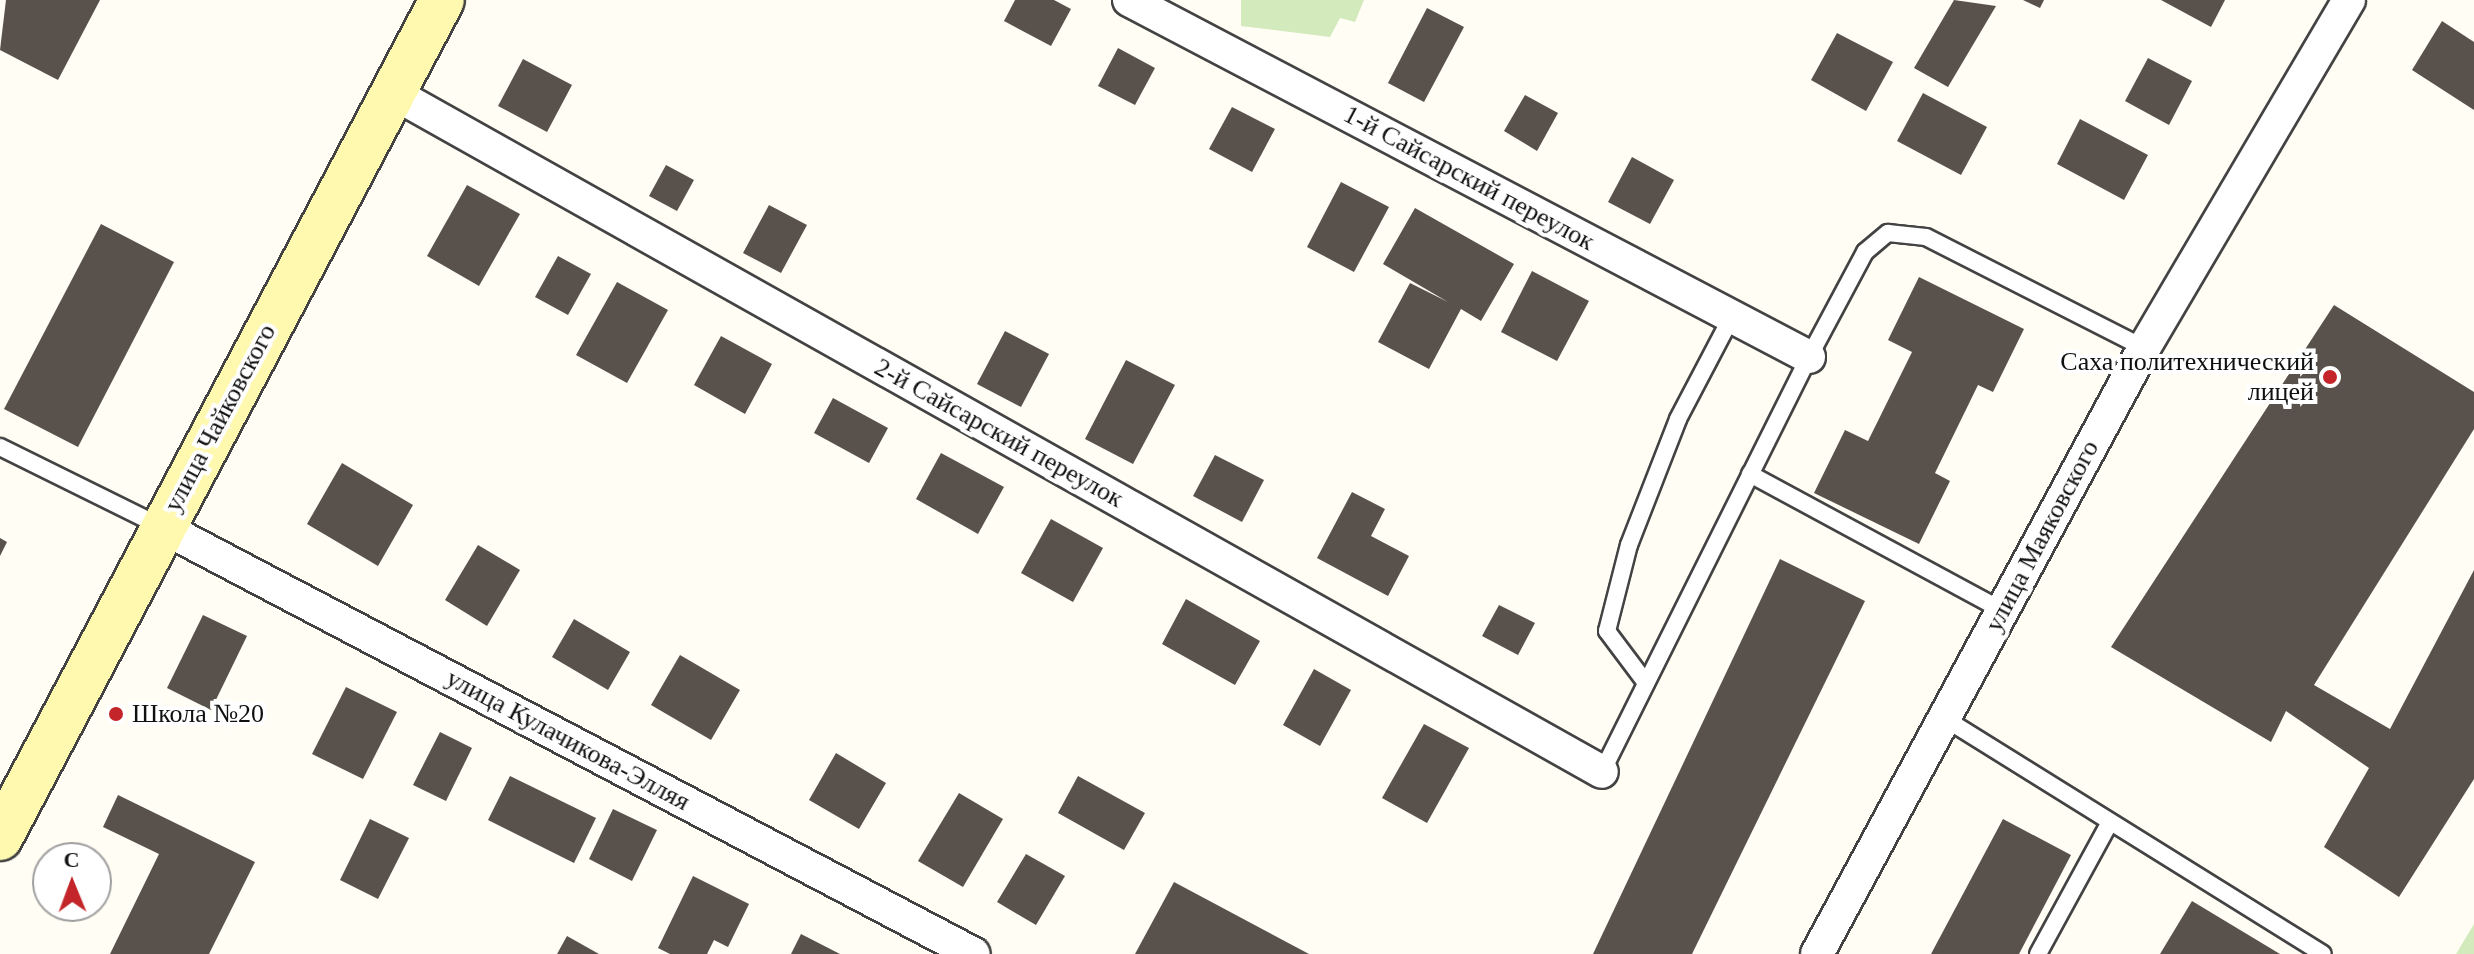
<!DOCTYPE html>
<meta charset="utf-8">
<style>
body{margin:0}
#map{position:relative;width:2474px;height:954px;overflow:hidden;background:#fffdf4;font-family:"Times New Roman",serif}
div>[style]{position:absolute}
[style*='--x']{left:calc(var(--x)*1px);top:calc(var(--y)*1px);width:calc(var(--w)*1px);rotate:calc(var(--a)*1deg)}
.green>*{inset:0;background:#d3ebbc}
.building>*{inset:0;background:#59524c}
.roads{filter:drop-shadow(2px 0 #434343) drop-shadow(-2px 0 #434343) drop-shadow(0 2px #434343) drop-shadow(0 -2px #434343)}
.lane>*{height:16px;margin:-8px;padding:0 8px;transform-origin:8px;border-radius:8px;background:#fff}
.street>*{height:32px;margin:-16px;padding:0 16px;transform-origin:16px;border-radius:16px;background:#fff}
.secondary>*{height:44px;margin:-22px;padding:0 22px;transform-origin:22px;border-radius:22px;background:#fff8af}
.dots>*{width:22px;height:22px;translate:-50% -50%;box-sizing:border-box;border:4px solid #fff;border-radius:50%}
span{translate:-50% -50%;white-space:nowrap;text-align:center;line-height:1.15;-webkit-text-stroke:8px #fff;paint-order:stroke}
.street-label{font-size:26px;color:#101010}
.poi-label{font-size:26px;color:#101010}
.right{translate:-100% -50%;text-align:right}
.left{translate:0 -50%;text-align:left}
.north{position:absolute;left:32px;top:842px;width:80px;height:80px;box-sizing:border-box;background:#fff;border:2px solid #9f9f9f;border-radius:50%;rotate:359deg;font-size:22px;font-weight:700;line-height:32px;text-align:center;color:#101010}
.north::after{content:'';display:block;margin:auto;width:28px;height:36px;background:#c4252a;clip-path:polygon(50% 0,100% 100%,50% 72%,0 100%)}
</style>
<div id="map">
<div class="green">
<div style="clip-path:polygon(1241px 0,1364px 0,1355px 22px,1340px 18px,1330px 37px,1241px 26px)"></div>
<div style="clip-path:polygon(2474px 924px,2474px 954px,2456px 954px)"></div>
</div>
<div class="building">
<div style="clip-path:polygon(6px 0,100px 0,58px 80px,0 50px)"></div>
<div style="clip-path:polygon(1015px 0,1054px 0,1071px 9px,1051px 46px,1004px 21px)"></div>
<div style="clip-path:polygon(1954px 0,1996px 6px,1948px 87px,1914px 68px)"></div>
<div style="clip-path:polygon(2023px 0,2044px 0,2040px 8px)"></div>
<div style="clip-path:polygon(2161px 0,2225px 0,2211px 27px)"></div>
<div style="clip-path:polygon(1427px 8px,1464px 27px,1424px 102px,1388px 83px)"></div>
<div style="clip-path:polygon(2442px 21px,2474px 42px,2474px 110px,2412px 70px)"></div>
<div style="clip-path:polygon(1837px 33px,1893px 62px,1866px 111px,1811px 80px)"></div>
<div style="clip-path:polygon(1118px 48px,1155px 68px,1135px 105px,1098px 86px)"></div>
<div style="clip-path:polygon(2148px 58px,2192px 81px,2169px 125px,2125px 101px)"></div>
<div style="clip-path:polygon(523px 59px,572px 85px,547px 132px,498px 106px)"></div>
<div style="clip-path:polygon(1923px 93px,1987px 127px,1961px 175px,1897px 141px)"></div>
<div style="clip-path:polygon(1525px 95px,1558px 113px,1537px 151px,1504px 131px)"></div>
<div style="clip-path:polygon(1232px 107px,1275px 129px,1252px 172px,1209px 149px)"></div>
<div style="clip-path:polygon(2080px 119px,2148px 155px,2124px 200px,2057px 164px)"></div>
<div style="clip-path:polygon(1632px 157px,1674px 180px,1650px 224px,1608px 202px)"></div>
<div style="clip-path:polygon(666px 165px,694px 180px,677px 211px,649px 196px)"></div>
<div style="clip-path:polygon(1341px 182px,1389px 207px,1354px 272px,1307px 247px)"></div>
<div style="clip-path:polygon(467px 185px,520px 214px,479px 286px,427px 256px)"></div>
<div style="clip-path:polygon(769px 205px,807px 225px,781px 273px,743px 253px)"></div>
<div style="clip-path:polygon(1415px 208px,1514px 264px,1481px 321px,1461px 309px,1429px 369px,1378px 342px,1410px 283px,1448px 302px,1383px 264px)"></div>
<div style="clip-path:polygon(101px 224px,174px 262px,78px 447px,4px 409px)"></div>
<div style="clip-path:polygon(558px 256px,591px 274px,568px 315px,535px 297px)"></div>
<div style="clip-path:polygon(1532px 271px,1589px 301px,1557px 361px,1501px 332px)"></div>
<div style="clip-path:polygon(1919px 277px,2024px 329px,1993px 392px,1978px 385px,1935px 473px,1950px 481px,1919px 544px,1814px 493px,1845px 430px,1868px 441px,1912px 352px,1888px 340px)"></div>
<div style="clip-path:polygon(617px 282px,668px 310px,627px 383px,576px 355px)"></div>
<div style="clip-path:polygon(2334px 305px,2474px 392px,2474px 429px,2314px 685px,2390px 729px,2474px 570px,2474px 779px,2399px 897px,2324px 847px,2369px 768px,2286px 711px,2271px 742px,2111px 647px)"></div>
<div style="clip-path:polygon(1005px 331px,1049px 354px,1021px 407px,977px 384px)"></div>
<div style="clip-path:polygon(721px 336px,772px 364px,745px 414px,694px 385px)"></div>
<div style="clip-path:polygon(1126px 360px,1175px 385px,1133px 464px,1085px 439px)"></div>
<div style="clip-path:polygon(833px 398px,888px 428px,869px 463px,814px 433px)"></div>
<div style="clip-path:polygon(941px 453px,1004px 487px,978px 534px,916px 499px)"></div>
<div style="clip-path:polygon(1215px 455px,1264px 480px,1242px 522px,1193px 496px)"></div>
<div style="clip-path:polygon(342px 463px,413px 505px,378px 566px,307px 524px)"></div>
<div style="clip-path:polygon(1352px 492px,1385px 509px,1371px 536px,1409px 556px,1388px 596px,1317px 558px)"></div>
<div style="clip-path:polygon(1051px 519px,1103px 548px,1073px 602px,1021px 573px)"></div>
<div style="clip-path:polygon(0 538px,7px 542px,0 556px)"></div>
<div style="clip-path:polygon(478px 545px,520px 570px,487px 626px,445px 600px)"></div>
<div style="clip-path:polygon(1780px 559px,1865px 601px,1692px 954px,1593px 954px)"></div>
<div style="clip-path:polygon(1186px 599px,1260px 641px,1235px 685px,1162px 644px)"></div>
<div style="clip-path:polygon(1499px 605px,1535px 623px,1518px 655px,1482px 636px)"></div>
<div style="clip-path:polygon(203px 615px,247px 636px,211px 710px,167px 688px)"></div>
<div style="clip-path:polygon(574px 619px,630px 652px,608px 690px,552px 657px)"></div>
<div style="clip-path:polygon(680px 655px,740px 690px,711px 740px,651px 705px)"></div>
<div style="clip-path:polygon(1314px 669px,1351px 690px,1320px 746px,1283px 725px)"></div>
<div style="clip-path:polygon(346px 687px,397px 712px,363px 779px,312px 754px)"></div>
<div style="clip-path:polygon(1424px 724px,1469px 748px,1427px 823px,1382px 798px)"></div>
<div style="clip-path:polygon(440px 732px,472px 748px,446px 801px,413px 785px)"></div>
<div style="clip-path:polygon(836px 753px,886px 783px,859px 829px,809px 800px)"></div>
<div style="clip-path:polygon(510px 776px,596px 818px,574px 863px,488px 820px)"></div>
<div style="clip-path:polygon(1078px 776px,1145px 813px,1124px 850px,1058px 813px)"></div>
<div style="clip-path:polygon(959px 793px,1003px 819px,963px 887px,918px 861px)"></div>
<div style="clip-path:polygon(118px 795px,255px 862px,209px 954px,110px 954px,159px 854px,103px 827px)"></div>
<div style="clip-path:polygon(613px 809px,657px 830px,632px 881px,589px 859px)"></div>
<div style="clip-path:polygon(370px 819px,409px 838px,378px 899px,340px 880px)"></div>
<div style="clip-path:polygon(2003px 819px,2071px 855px,2019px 954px,1931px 954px)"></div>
<div style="clip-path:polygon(1026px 854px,1065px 876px,1036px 925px,997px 902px)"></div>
<div style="clip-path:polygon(693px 876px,749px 904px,728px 947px,714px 940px,707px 954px,670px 954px,658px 948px)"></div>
<div style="clip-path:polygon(1174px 882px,1309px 954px,1135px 954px)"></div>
<div style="clip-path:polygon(2192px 901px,2280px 954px,2160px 954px)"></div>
<div style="clip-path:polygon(801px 934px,840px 954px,791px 954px)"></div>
<div style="clip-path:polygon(567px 936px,599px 954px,557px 954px)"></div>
</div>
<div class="roads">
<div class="lane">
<div style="--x:0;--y:447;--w:181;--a:26.3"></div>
<div style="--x:1750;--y:474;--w:286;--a:28.4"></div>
<div style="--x:1646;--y:683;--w:65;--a:-126.9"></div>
<div style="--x:1607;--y:631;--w:89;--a:-75.7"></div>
<div style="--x:1629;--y:545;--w:135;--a:-68.7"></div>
<div style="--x:1678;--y:419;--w:116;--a:-62.3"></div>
<div style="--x:1944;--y:718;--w:446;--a:31.9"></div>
<div style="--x:1602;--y:772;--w:464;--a:-63.5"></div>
<div style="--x:1809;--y:357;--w:119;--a:-61.9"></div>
<div style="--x:1865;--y:252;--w:30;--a:-40"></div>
<div style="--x:1888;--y:233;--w:38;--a:6"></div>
<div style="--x:1926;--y:237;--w:245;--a:27"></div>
<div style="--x:2038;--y:954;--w:148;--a:-61.4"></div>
</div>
<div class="street">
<div style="--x:1129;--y:0;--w:768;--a:27.7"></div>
<div style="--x:395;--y:94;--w:1384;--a:29.32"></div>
<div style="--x:162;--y:527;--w:917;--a:27.74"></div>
<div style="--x:1817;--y:954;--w:689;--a:-61.65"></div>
<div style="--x:2144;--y:348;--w:404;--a:-59.5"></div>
</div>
<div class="secondary">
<div style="--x:0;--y:838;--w:947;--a:-62.19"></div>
</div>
</div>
<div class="dots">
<div style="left:2330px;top:377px;background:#c4252a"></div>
<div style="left:116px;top:714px;background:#c4252a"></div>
</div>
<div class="street-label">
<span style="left:1469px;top:178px;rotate:28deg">1-й Сайсарский переулок</span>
<span style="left:220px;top:418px;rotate:-62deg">улица Чайковского</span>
<span style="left:999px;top:433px;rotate:29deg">2-й Сайсарский переулок</span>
<span style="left:2042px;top:536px;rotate:-62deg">улица Маяковского</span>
<span style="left:568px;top:740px;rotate:28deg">улица Кулачикова-Элляя</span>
</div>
<div class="poi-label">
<span class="right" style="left:2314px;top:377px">Саха политехнический<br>лицей</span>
<span class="left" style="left:132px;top:714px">Школа №20</span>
</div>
<div class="north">С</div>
</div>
